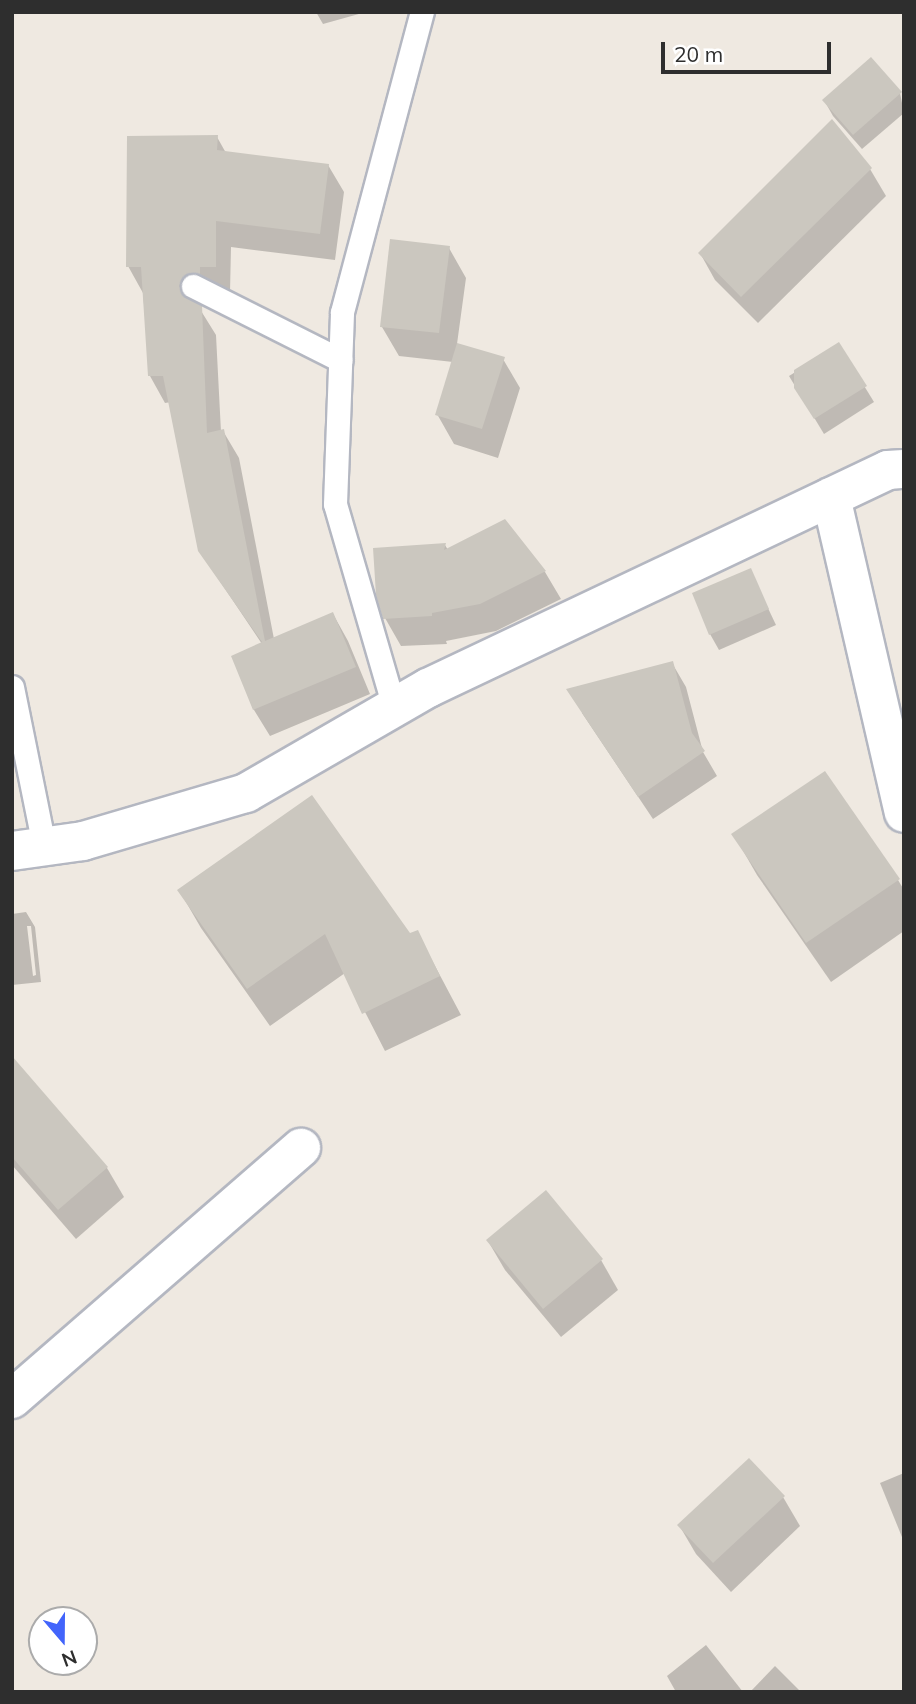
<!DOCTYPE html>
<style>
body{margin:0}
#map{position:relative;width:916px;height:1704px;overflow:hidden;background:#efe9e1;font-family:Mulish,sans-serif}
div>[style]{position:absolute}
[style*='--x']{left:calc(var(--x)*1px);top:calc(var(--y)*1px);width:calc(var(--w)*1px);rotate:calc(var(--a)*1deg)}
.shadow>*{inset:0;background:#0003}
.building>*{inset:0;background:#cbc7bf}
.roads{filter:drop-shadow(2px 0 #b4b7c1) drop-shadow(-2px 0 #b4b7c1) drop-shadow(0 2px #b4b7c1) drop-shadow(0 -2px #b4b7c1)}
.lane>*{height:23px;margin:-11.5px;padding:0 11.5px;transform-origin:11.5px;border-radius:11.5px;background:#fff}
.street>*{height:38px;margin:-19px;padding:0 19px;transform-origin:19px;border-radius:19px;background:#fff}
span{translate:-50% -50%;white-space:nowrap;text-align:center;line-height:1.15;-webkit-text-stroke:7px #fff;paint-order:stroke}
.frame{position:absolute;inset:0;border:14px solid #2e2e2e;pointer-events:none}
.north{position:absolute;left:28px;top:1606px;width:70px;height:70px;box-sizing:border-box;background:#fff;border:2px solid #ababab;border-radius:50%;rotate:160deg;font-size:19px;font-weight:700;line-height:28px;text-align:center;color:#2e2e2e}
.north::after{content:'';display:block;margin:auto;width:24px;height:32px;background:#4264fb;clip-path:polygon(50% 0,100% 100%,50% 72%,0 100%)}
.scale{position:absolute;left:661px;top:42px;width:170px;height:32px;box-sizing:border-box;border:4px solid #2e2e2e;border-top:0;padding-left:9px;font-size:21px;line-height:24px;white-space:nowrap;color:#2e2e2e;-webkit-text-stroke:5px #fff;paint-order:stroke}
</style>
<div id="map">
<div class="shadow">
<div style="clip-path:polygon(316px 12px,366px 12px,323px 24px)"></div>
<div style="clip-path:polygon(900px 93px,904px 113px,862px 149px,833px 116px,824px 100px)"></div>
<div style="clip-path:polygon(217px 137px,226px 153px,328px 165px,344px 192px,335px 260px,231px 247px,230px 293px,201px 300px,198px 306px,216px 335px,221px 432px,223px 431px,239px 458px,274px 639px,333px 614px,348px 641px,370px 694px,270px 736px,254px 710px,233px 657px,262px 644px,201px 553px,171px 402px,165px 403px,150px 376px,143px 293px,128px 266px)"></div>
<div style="clip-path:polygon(870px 169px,886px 196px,758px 323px,715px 280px,700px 253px)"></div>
<div style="clip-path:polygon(449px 248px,466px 278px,457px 344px,503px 359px,520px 388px,498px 458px,454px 444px,437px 414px,453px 362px,399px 356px,382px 327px)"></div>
<div style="clip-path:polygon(839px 345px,874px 402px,824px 434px,789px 376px)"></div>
<div style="clip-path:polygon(505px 521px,545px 572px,561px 599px,496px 631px,446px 641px,447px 644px,401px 646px,385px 618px,445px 545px,448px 550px)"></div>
<div style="clip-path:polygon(750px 570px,776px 625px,719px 650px,710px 634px)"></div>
<div style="clip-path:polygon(672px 663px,686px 687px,703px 752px,717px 776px,653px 819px,582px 713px)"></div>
<div style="clip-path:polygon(734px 835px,898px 880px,904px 890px,904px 931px,831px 982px,757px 875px)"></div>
<div style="clip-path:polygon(179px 890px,409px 936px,417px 932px,461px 1015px,385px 1051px,345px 973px,270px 1026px,201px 928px)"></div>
<div style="clip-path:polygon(evenodd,26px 912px,35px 927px,41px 982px,12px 985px,12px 914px,26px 912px,27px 926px,31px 926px,36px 975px,33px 976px,27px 926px)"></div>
<div style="clip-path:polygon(12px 1079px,107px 1168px,124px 1197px,76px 1239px,12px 1165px)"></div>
<div style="clip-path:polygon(545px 1193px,601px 1260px,618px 1290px,561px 1337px,505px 1270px,488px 1241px)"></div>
<div style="clip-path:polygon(904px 1473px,904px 1542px,880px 1483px)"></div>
<div style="clip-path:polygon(783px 1497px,800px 1526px,731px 1592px,696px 1554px,679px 1525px)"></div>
<div style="clip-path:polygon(706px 1645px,743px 1692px,676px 1692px,667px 1676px)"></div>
<div style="clip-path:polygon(775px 1666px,801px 1692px,750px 1692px)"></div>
</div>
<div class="building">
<div style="clip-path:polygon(871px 57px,902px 92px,853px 135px,822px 100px)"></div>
<div style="clip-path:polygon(832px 119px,872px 168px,741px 297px,698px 253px)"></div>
<div style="clip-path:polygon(218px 135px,217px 150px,329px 164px,320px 234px,216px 221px,216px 267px,200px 267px,200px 274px,186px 274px,179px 286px,186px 298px,202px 306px,207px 433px,224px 429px,265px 641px,333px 612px,356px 667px,253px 710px,231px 656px,262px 642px,198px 551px,163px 376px,148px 376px,141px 267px,126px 267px,127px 136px)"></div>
<div style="clip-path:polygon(390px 239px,450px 246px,439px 333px,380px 327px)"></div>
<div style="clip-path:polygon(839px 342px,867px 386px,814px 419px,794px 388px,794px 370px)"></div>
<div style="clip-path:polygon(457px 343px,505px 357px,482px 429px,435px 415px)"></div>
<div style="clip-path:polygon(505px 519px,546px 571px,480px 604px,432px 613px,432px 616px,383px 619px,376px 595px,373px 548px,446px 543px,444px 550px)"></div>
<div style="clip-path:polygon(751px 568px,769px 609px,709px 635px,692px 593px)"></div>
<div style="clip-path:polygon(673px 661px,692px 733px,705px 751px,638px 797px,566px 689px)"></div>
<div style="clip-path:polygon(825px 771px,900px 879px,806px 943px,731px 834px)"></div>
<div style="clip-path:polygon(312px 795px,410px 933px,418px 930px,440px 976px,362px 1014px,325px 934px,247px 989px,177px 890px)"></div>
<div style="clip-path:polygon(12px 1056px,108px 1167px,58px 1210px,12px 1157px)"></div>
<div style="clip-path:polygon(546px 1190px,603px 1259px,543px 1309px,486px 1240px)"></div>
<div style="clip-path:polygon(749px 1458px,785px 1496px,713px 1563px,677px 1525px)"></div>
</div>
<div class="roads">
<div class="lane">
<div style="--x:193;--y:286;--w:165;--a:26.7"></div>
<div style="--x:12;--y:687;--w:162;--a:78.6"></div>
<div style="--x:394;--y:707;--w:211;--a:-106.2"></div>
<div style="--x:335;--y:504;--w:192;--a:-87.9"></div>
<div style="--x:342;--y:312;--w:310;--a:-75.1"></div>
</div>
<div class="street">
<div style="--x:831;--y:497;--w:324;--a:77"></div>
<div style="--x:12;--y:851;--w:72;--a:-8"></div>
<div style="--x:83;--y:841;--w:170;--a:-16.4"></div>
<div style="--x:246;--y:793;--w:210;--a:-30"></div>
<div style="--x:428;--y:688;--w:509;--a:-25.36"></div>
<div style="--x:888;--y:470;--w:16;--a:-4"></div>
<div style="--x:12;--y:1399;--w:383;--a:-41"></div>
</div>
</div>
<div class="frame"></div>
<div class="north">N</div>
<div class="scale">20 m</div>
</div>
